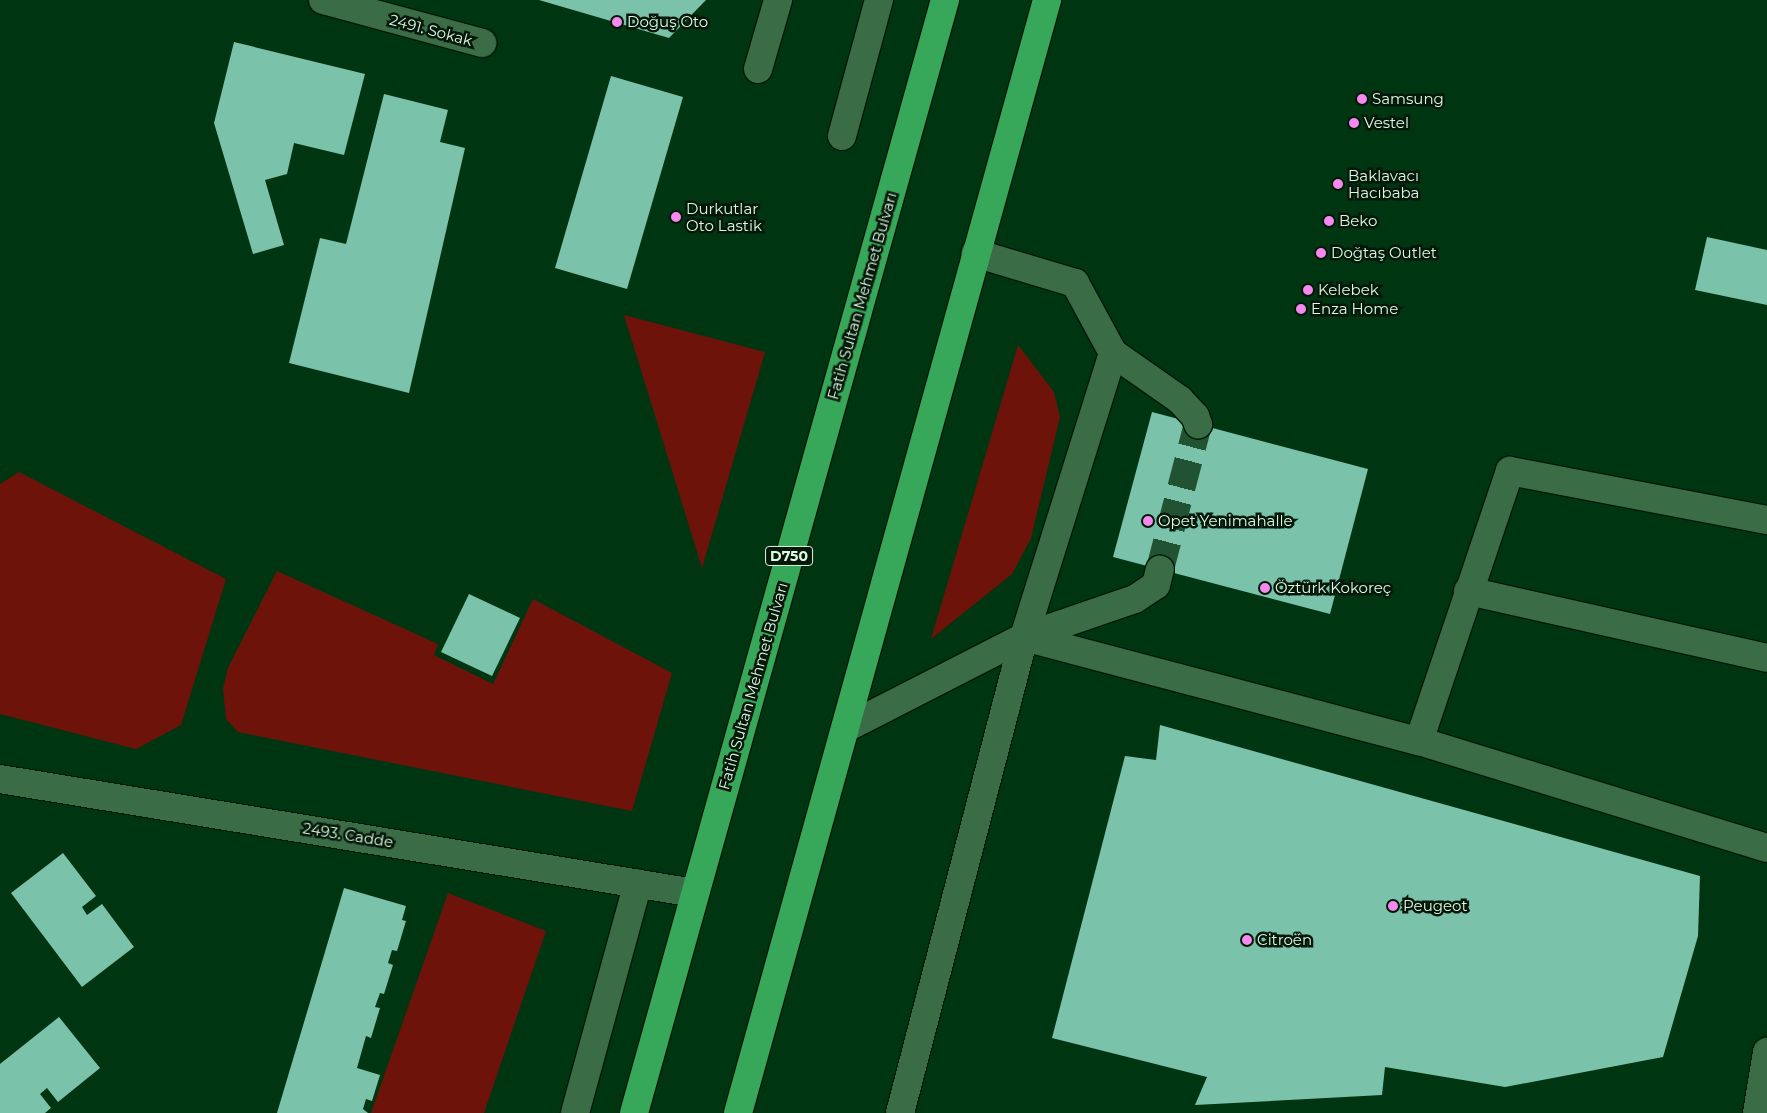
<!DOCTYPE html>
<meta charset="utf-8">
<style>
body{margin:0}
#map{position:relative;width:1767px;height:1113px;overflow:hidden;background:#003512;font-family:Montserrat,sans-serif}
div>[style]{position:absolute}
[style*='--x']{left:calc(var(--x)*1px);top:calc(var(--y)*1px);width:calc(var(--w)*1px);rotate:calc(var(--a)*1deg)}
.green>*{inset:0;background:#6e130a}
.building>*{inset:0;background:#7ac2a9}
.minor-tunnel>*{height:28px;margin-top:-14px;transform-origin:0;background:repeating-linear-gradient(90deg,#215231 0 28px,transparent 0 42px)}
.roads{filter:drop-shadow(1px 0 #011907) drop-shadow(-1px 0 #011907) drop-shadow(0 1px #011907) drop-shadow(0 -1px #011907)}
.minor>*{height:28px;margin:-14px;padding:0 14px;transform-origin:14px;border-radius:14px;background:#3a6c46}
.highway>*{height:28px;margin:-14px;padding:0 14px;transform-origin:14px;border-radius:14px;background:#37a75a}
.dots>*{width:14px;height:14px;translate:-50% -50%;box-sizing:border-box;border:2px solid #041809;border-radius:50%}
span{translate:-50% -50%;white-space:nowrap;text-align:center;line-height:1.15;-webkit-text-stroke:5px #041809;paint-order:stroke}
.shield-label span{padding:1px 4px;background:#041809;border:1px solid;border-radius:4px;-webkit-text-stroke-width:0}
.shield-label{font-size:14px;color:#def8e2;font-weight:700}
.poi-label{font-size:15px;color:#def8e2}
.left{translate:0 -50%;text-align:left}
.street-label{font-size:15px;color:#def8e2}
</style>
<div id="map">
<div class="green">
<div style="clip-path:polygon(624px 315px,765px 352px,702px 568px)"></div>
<div style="clip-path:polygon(1018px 345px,1054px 392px,1060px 417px,1031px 538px,1012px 574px,931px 639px)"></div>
<div style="clip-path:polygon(19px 472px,226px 579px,181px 725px,136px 749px,0 714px,0 484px)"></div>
<div style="clip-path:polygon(277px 571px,438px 644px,434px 655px,493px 684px,533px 599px,672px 673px,632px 811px,238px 732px,226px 719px,223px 688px,228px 668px)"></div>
<div style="clip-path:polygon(448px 893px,546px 931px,484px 1113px,371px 1113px)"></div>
</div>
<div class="building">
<div style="clip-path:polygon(539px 0,706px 0,669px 38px)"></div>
<div style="clip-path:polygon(234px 42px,365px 74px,344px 155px,294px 143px,287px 174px,265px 180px,284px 245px,253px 254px,214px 123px)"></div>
<div style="clip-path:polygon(611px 76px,683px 97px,627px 289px,555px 268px)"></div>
<div style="clip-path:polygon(384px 94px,448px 110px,440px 142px,465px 148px,409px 393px,289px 363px,320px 238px,346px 244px)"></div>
<div style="clip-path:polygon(1707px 237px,1767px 250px,1767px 305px,1695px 290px)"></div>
<div style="clip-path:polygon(1152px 412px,1368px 469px,1330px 614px,1113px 557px)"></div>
<div style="clip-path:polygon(469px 594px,520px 618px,492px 676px,441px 652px)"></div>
<div style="clip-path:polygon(1160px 725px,1700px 876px,1698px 936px,1663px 1057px,1505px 1087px,1385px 1067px,1382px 1095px,1195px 1105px,1207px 1077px,1052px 1038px,1125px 756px,1156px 760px)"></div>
<div style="clip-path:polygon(63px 853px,96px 896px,82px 907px,87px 915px,102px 904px,134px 947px,82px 987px,11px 893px)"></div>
<div style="clip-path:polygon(344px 888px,406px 906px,402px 920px,406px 921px,397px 951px,392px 950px,388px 963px,393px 965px,384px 994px,380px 993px,375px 1007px,380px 1008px,371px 1038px,366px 1036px,357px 1068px,380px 1075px,372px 1101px,366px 1099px,363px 1109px,368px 1113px,277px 1113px)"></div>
<div style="clip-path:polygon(59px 1017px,100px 1068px,58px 1102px,47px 1088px,40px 1094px,51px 1108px,45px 1113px,0 1113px,0 1064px)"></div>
</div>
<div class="minor-tunnel">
<div style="--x:1160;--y:569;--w:150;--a:-75.3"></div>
</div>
<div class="roads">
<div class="minor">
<div style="--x:323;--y:0;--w:165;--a:15.1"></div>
<div style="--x:758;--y:69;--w:72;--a:-73.8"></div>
<div style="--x:842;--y:136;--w:141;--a:-74.8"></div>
<div style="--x:1113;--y:353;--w:82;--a:35"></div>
<div style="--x:1180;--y:400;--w:22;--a:47"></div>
<div style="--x:1195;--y:416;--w:9;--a:69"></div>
<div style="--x:1468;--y:591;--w:306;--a:12.6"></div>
<div style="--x:1024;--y:637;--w:117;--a:-18.9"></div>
<div style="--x:1135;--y:599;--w:25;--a:-34"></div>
<div style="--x:1156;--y:585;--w:16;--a:-76"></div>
<div style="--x:846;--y:728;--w:200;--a:-27.1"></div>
<div style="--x:1024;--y:637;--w:408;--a:14.8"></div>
<div style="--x:1419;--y:741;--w:364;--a:17.1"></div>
<div style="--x:1419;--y:741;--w:285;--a:-71.4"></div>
<div style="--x:1510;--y:471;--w:262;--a:10.8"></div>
<div style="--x:0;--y:779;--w:704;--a:9.32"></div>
<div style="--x:575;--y:1113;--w:238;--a:-74.7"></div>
<div style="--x:900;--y:1113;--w:492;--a:-75.4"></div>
<div style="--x:1024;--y:637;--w:298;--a:-72.6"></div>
<div style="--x:1113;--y:353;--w:80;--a:-118.5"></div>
<div style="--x:1075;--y:283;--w:104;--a:-163.3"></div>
<div style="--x:1757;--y:1113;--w:62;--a:-80.7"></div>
</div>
<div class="highway">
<div style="--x:634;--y:1113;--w:1156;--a:-74.39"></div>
<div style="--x:738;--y:1113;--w:1155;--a:-74.48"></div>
</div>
</div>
<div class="dots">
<div style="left:617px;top:22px;background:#f689ed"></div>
<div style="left:1362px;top:99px;background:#f689ed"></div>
<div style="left:1354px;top:123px;background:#f689ed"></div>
<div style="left:1338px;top:184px;background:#f689ed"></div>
<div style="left:676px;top:217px;background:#f689ed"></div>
<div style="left:1329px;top:221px;background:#f689ed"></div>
<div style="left:1321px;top:253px;background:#f689ed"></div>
<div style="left:1308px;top:290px;background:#f689ed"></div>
<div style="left:1301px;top:309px;background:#f689ed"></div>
<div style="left:1148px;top:521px;background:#f689ed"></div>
<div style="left:1265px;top:588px;background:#f689ed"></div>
<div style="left:1393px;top:906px;background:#f689ed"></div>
<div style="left:1247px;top:940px;background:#f689ed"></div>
</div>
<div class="shield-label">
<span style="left:789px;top:556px">D750</span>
</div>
<div class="poi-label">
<span class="left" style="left:627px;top:22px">Doğuş Oto</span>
<span class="left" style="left:1372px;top:99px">Samsung</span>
<span class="left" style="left:1364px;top:123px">Vestel</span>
<span class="left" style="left:1348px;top:184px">Baklavacı<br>Hacıbaba</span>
<span class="left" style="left:686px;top:217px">Durkutlar<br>Oto Lastik</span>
<span class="left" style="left:1339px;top:221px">Beko</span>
<span class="left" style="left:1331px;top:253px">Doğtaş Outlet</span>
<span class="left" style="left:1318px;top:290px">Kelebek</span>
<span class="left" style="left:1311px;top:309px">Enza Home</span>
<span class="left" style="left:1158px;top:521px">Opet Yenimahalle</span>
<span class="left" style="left:1275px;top:588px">Öztürk Kokoreç</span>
<span class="left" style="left:1403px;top:906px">Peugeot</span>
<span class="left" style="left:1257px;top:940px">Citroën</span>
</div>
<div class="street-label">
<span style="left:431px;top:30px;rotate:15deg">2491. Sokak</span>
<span style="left:862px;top:296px;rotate:-74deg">Fatih Sultan Mehmet Bulvarı</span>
<span style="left:753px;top:686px;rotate:-74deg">Fatih Sultan Mehmet Bulvarı</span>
<span style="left:348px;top:835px;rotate:9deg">2493. Cadde</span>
</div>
</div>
